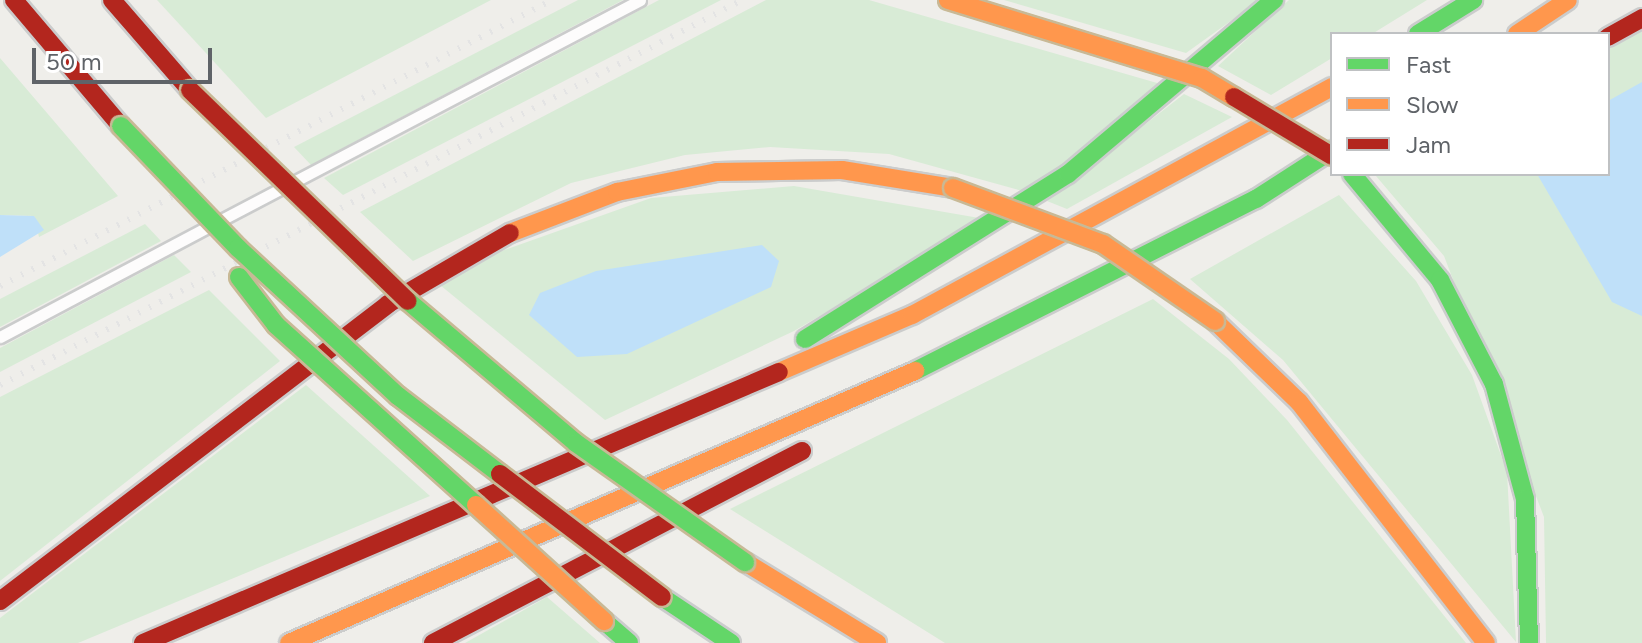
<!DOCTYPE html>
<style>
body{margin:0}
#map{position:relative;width:1642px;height:643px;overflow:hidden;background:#efeeea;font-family:Figtree,sans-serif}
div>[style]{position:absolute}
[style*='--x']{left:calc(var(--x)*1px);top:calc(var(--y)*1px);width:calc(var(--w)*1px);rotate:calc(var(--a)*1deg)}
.green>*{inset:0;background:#d8ebd6}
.water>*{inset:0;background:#bfe0f9}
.roads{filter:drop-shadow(2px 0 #cbcccc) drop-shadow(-2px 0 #cbcccc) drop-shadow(0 2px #cbcccc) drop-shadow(0 -2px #cbcccc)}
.lane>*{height:11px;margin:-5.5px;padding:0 5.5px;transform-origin:5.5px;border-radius:5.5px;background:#fdfcfc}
.fast>*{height:18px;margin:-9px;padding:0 9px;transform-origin:9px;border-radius:9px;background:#63d668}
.slow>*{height:18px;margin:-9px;padding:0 9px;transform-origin:9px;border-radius:9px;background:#ff974d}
.jam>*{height:18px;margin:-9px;padding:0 9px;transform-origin:9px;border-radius:9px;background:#b3261e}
.rail>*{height:6px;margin-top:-3px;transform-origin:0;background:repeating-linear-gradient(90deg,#e4e4e4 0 2px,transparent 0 12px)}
.bridges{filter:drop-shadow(2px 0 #c8b996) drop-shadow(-2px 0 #c8b996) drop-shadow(0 2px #c8b996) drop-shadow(0 -2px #c8b996)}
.fast-bridge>*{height:18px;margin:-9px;padding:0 9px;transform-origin:9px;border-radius:9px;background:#63d668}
.slow-bridge>*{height:18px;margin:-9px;padding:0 9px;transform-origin:9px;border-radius:9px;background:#ff974d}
.jam-bridge>*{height:18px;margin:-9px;padding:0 9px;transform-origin:9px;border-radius:9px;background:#b3261e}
span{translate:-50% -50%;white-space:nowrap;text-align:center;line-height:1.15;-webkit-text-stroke:7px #fff;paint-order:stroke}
.legend{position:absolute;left:1330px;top:32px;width:280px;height:144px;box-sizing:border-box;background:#fff;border:2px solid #bfc1c3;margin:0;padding:10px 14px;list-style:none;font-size:24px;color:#5f6368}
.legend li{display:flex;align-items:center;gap:16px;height:40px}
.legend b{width:40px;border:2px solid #bfc1c3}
.scale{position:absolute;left:32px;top:48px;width:180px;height:36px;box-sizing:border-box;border:4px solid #5f6368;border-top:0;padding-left:10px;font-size:24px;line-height:28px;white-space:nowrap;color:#5f6368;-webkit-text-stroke:6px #fff;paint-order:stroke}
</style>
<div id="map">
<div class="green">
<div style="clip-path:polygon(157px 0,491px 0,266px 118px)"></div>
<div style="clip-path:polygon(578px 0,623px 0,311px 165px,294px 147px)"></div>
<div style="clip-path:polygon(659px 0,721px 0,343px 195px,324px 178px)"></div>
<div style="clip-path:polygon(766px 0,869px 0,1164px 85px,1026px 192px,889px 154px,770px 147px,685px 155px,571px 183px,413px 261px,360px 212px)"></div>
<div style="clip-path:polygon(1004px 0,1260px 0,1186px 53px)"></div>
<div style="clip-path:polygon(1289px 0,1427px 0,1372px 34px,1332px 34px,1332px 58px,1271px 95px,1218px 66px)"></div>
<div style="clip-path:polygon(1642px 30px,1642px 643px,1546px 643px,1544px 517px,1444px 256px,1376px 176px,1608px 174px,1608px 49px)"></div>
<div style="clip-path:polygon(0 58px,118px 196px,39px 237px,34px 216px,0 215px)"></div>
<div style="clip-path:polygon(1184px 94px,1232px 117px,1067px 209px,1047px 201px)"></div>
<div style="clip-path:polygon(794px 186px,985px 219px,794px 331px,605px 420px,440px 285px,493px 254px,651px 198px)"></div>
<div style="clip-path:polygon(1339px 195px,1416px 281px,1472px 375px,1507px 472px,1516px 642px,1283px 360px,1190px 279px)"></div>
<div style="clip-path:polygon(145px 224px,161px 241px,0 327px,0 299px)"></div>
<div style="clip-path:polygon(174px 255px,191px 272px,0 372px,0 348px)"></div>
<div style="clip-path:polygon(209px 290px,280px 361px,0 581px,0 397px)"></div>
<div style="clip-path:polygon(1153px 299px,1229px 359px,1287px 420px,1466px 643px,945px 643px,730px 509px)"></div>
<div style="clip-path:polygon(306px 385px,430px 496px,78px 643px,0 643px,0 618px)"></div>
<div style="clip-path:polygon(547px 597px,600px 643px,465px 643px)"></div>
</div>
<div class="water">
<div style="clip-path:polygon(1642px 82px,1642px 316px,1612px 302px,1537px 174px,1608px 174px,1608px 101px)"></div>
<div style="clip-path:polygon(0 215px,34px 216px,44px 230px,0 257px)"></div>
<div style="clip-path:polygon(762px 245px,779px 261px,771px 287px,627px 354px,577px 357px,529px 315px,540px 293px,596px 271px)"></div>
</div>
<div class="roads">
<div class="lane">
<div style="--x:223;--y:219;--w:471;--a:-27.7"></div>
<div style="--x:0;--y:337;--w:235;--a:-27.9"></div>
</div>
<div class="fast">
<div style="--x:1418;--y:34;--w:65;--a:-31.7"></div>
<div style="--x:1352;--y:174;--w:138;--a:50.3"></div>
<div style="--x:1440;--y:280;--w:117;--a:62.6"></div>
<div style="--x:1494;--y:384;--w:119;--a:74.9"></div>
<div style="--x:1525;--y:499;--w:144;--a:88.4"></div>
<div style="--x:805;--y:339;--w:310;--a:-32.1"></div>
<div style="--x:1068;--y:174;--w:270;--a:-40.2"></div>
<div style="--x:915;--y:371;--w:382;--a:-26.8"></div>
<div style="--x:1256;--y:199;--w:90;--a:-32.8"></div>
<div style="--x:662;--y:597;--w:83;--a:33.7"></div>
<div style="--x:604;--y:621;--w:33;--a:41"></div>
</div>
<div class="slow">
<div style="--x:1517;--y:34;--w:61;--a:-33.7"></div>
<div style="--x:510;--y:233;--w:115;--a:-21"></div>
<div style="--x:617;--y:192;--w:102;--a:-11.3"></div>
<div style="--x:717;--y:172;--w:125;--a:-0.9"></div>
<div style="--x:842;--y:170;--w:112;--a:9.2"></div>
<div style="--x:1215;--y:321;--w:117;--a:44"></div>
<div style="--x:1299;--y:402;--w:305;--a:52.2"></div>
<div style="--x:779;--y:372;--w:145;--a:-23.2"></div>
<div style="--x:912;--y:315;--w:478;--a:-28.5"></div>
<div style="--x:745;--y:562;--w:155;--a:31.5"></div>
<div style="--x:289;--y:643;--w:683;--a:-23.49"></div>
</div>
<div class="jam">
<div style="--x:14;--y:0;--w:165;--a:49.7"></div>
<div style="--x:112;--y:0;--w:119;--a:49.1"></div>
<div style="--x:1608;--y:37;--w:39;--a:-29"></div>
<div style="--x:0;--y:601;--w:489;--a:-37.4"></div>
<div style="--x:388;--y:304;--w:141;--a:-30.2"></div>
<div style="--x:143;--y:643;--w:691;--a:-23.08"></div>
<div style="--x:433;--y:643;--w:416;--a:-27.5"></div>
</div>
</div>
<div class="rail">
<div style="--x:0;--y:286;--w:622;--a:-27.39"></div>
<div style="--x:0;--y:385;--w:836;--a:-27.42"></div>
</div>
<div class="bridges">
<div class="fast-bridge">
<div style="--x:121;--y:126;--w:169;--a:46.2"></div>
<div style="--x:238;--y:248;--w:218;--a:42.8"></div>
<div style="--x:398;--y:396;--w:128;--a:37.4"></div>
<div style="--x:239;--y:277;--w:61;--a:52.4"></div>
<div style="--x:276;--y:325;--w:269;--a:42"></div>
<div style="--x:408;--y:301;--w:220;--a:40.2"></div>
<div style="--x:576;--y:443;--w:207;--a:35.2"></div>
</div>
<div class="slow-bridge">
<div style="--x:948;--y:0;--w:266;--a:17.1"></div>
<div style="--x:1202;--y:78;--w:37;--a:31"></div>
<div style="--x:953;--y:188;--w:160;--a:20.5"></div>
<div style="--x:1103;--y:244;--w:136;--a:34.5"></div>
<div style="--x:476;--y:505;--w:173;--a:42.2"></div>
</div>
<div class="jam-bridge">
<div style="--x:190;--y:90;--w:303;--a:44.1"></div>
<div style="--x:1234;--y:97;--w:114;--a:31"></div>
<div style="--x:500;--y:474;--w:203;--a:37.2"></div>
</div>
</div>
<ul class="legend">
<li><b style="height:10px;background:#63d668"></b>Fast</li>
<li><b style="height:10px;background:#ff974d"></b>Slow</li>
<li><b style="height:10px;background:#b3261e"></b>Jam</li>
</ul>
<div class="scale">50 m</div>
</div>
